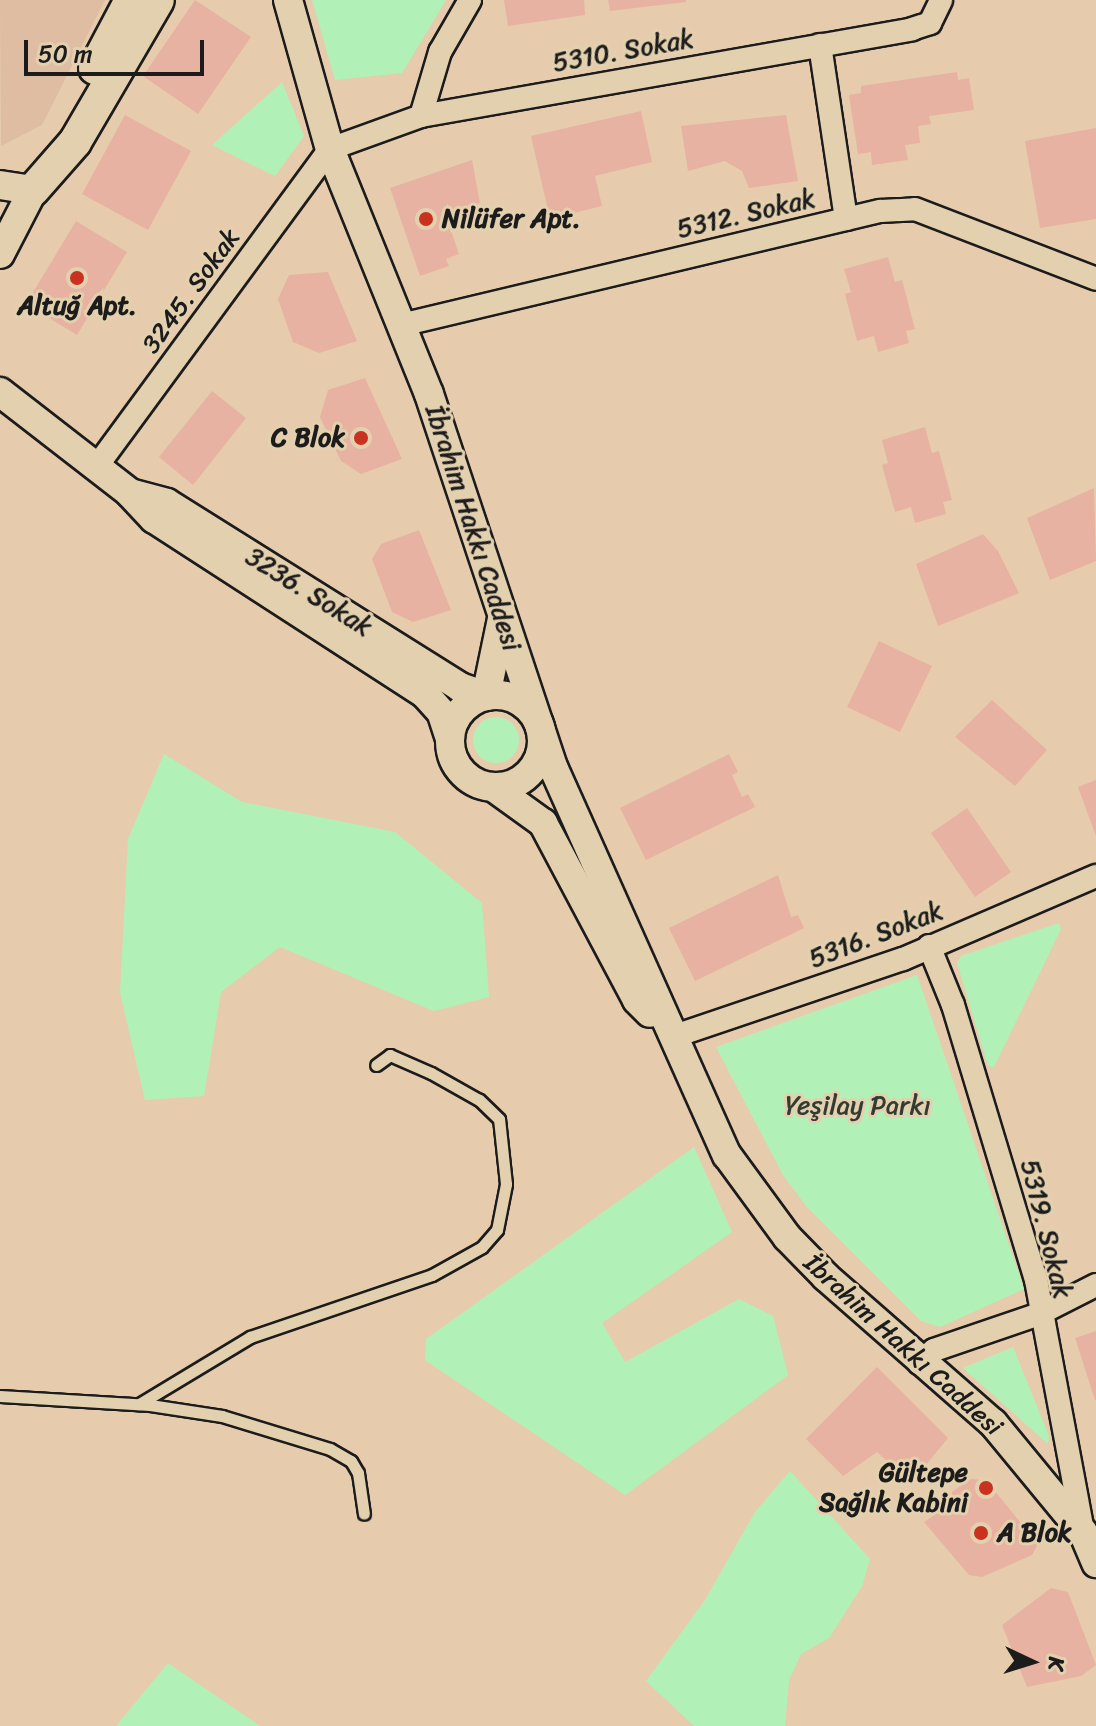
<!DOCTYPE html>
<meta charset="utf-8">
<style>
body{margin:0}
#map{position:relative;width:1096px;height:1726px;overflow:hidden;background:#e6ccad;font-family:Sriracha,sans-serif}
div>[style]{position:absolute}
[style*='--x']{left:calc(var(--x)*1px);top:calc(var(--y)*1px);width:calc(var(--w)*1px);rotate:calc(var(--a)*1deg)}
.built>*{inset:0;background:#debda3}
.green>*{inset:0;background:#b1f1b8}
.round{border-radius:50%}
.building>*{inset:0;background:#e7b2a1}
.roads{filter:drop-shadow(2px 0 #1c1c1c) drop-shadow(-2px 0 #1c1c1c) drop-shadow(0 2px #1c1c1c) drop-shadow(0 -2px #1c1c1c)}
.service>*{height:11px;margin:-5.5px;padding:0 5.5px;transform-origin:5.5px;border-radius:5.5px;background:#e3d0ae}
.minor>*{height:22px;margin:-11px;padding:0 11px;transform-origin:11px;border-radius:11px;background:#e3d0ae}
.tertiary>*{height:28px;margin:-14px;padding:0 14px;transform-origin:14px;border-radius:14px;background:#e3d0ae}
.tertiary>.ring{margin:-14px;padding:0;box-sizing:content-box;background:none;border:28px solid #e3d0ae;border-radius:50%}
.secondary>*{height:32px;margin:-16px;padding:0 16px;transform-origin:16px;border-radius:16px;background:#e3d0ae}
.dots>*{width:22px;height:22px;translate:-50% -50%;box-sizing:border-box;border:4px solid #e3d0ae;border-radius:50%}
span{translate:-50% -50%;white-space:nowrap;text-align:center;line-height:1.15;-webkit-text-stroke:6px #e3d0ae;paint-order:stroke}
.street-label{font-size:26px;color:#1c1c1c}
.poi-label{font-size:26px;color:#1c1c1c;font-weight:700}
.left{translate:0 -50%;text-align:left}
.right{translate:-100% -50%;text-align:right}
.park-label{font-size:26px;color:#323c33}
.north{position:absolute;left:992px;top:1622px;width:80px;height:80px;-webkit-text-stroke:6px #e3d0ae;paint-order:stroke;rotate:94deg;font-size:22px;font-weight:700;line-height:32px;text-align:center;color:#1c1c1c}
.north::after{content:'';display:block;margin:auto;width:28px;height:36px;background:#1c1c1c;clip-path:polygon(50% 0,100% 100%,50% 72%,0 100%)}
.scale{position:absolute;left:24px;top:40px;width:180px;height:36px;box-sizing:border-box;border:4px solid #1c1c1c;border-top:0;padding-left:10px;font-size:24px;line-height:28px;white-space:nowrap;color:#1c1c1c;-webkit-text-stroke:6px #e3d0ae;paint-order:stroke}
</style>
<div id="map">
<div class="built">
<div style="clip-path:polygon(0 0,105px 0,42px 125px,1px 146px)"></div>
</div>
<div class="green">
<div style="clip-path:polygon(312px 0,446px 0,402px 73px,335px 80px)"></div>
<div style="clip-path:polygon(282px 82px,304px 136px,275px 176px,212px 145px)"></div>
<div class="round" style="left:473px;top:717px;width:46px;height:46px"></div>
<div style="clip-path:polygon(164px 754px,242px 802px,395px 832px,482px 903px,489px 997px,434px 1011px,280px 947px,221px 992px,204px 1096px,145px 1100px,120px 993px,128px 839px)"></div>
<div style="clip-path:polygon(1059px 923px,1061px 929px,994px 1067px,988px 1066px,957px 963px,961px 956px)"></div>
<div style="clip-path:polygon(917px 975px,1024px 1289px,940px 1327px,921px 1321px,807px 1207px,783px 1175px,716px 1047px)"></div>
<div style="clip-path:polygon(694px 1147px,732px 1232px,602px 1323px,625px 1362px,739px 1299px,773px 1316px,788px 1375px,625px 1495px,425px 1360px,426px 1339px)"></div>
<div style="clip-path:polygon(1013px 1347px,1049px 1436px,1048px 1444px,963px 1368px)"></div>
<div style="clip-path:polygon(790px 1471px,870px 1559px,862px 1586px,829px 1638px,801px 1654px,789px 1680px,785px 1726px,694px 1726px,646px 1681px,705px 1600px,755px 1512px)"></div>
<div style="clip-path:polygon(168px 1663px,260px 1726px,116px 1726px)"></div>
</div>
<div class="building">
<div style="clip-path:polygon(195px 0,251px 37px,198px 114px,143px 76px)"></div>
<div style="clip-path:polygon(504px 0,584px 0,585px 15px,508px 26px)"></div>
<div style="clip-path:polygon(608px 0,686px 0,686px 2px,610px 11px)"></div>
<div style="clip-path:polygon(957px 72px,958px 80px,969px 78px,974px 110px,929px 116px,931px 124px,918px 126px,920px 143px,905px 145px,908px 160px,872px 165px,871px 152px,858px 154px,849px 95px,861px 93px,861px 86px)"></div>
<div style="clip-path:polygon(641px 111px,652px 162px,595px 176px,602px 206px,550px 219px,531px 136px)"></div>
<div style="clip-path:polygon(125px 115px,191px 151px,148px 230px,82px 194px)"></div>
<div style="clip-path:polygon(786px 115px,798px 181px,749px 188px,742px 171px,725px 161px,688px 171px,681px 126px)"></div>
<div style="clip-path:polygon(1096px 128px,1096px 219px,1040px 228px,1025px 141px)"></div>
<div style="clip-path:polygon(472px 160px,480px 203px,453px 212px,449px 225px,459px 254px,446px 259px,449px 266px,420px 276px,390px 188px)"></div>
<div style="clip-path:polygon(76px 221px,127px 252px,77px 335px,26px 304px)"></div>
<div style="clip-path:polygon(888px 257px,895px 282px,902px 280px,915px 329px,906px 331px,909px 343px,878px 352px,874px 336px,857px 341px,845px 294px,851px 292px,844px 269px)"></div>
<div style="clip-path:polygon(328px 272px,357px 341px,319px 353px,293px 342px,278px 299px,289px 275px)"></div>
<div style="clip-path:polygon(365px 378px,402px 459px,361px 474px,341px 461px,320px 417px,328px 390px)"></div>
<div style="clip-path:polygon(212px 391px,246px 418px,193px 485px,159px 457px)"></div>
<div style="clip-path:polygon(925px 427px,932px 453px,939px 451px,952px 500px,943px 502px,946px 514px,915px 523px,911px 507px,895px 512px,882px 465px,888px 463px,882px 440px)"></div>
<div style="clip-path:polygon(1094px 488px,1096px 561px,1050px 580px,1027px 518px)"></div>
<div style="clip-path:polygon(419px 530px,451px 610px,413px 622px,392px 612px,372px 559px,381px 544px)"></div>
<div style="clip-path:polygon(983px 534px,998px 551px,1019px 593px,938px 626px,916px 564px)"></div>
<div style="clip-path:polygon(879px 641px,932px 666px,900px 732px,847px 707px)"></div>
<div style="clip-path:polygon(992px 700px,1047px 750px,1015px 786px,955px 737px)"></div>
<div style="clip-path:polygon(729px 754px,738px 772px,732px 775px,742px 797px,748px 794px,755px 807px,646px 860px,620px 808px)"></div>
<div style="clip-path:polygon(1096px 780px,1096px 836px,1078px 787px)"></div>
<div style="clip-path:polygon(967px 808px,1011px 872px,975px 897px,931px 833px)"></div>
<div style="clip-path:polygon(778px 875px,791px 917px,798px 915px,804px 928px,695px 981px,669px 928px)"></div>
<div style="clip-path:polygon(1096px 1331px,1096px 1400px,1095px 1400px,1075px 1338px)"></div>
<div style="clip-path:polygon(877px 1367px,948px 1438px,911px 1483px,877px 1452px,843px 1476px,806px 1439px)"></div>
<div style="clip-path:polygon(971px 1479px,986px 1480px,1038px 1544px,1032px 1555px,982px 1577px,969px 1575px,924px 1522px,951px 1504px,952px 1492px)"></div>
<div style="clip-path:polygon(1051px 1588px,1068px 1592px,1096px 1665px,1081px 1676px,1027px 1687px,1002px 1625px)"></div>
</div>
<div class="roads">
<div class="service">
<div style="--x:0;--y:1396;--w:150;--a:3.4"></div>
<div style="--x:150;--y:1405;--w:73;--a:8.7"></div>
<div style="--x:222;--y:1416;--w:113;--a:17"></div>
<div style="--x:330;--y:1449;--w:24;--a:30"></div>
<div style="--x:351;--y:1461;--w:14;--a:60"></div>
<div style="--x:358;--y:1473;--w:41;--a:81.7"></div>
<div style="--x:139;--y:1404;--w:130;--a:-31.1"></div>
<div style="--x:250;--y:1337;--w:192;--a:-18.8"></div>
<div style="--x:432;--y:1275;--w:57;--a:-29.2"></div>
<div style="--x:482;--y:1247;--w:23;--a:-49"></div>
<div style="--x:497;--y:1230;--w:47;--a:-78.9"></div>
<div style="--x:506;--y:1184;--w:65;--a:-96.1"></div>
<div style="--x:499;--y:1119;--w:28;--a:-136"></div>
<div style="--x:479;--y:1100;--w:55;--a:-150.6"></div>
<div style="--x:431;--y:1073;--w:45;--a:-156.3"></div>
<div style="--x:390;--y:1055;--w:17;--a:144"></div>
</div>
<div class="minor">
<div style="--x:820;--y:45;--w:176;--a:81.5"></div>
<div style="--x:421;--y:116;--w:67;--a:-73.5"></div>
<div style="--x:440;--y:52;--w:60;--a:-60"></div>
<div style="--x:401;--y:325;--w:493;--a:-13.4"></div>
<div style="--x:881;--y:211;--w:34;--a:-3"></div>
<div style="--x:915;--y:209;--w:194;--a:21.1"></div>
<div style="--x:97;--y:466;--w:393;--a:-53.7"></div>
<div style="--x:330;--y:149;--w:97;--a:-19.9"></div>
<div style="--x:421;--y:116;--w:499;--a:-10"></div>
<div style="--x:912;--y:29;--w:19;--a:-18"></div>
<div style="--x:930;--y:23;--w:25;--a:-64"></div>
<div style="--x:929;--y:946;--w:64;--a:67.9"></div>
<div style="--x:953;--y:1005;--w:287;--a:73.2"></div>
<div style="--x:1036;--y:1280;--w:256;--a:79.4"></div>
<div style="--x:672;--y:1037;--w:244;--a:-18.7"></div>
<div style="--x:903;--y:959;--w:210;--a:-23.3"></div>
<div style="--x:919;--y:1363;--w:20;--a:-41"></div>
<div style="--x:934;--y:1350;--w:111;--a:-18.9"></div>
<div style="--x:1039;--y:1314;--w:64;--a:-27"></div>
</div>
<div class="tertiary">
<div style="--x:288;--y:0;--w:155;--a:74.3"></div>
<div style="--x:330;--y:149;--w:264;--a:68"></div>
<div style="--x:429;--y:394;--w:395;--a:71.6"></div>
<div style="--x:554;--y:769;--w:423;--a:65.9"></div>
<div style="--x:727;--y:1155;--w:102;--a:53.8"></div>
<div style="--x:787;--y:1237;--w:56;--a:45.7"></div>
<div style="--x:826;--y:1277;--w:222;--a:41.2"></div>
<div style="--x:993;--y:1423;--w:141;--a:50.5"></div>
<div style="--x:1083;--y:1532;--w:34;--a:67"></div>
<div style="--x:0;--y:185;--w:33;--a:9"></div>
<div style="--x:33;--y:190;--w:72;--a:117.3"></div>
<div style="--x:0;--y:392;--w:165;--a:37.8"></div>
<div class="ring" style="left:450px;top:695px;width:64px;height:64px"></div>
<div style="--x:450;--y:739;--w:28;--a:-108"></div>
<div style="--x:441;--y:712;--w:24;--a:-132"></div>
<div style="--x:425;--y:694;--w:323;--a:-147.1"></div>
<div style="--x:154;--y:519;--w:35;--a:-133"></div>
<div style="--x:130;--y:493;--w:38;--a:15"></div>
<div style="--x:167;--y:503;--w:346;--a:32.1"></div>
<div style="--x:460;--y:687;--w:28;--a:19"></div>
<div style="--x:486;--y:696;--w:79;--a:-78.3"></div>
<div style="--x:493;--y:787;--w:62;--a:35.8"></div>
<div style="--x:543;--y:823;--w:200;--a:62"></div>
<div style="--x:637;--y:1000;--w:18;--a:45"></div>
</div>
<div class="secondary">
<div style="--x:95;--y:68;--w:77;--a:-62.1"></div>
<div style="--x:33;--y:190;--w:64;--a:-48.8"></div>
<div style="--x:75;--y:142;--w:164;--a:-59.7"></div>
</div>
</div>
<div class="dots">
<div style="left:426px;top:219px;background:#c8321e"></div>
<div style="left:77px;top:278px;background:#c8321e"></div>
<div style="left:361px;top:438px;background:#c8321e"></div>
<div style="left:986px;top:1488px;background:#c8321e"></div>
<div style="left:981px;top:1533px;background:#c8321e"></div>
</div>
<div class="street-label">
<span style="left:623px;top:51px;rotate:-10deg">5310. Sokak</span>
<span style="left:746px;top:214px;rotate:-13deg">5312. Sokak</span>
<span style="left:191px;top:291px;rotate:-54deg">3245. Sokak</span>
<span style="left:473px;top:528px;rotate:72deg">İbrahim Hakkı Caddesi</span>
<span style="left:309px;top:592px;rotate:32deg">3236. Sokak</span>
<span style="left:876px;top:935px;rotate:-21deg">5316. Sokak</span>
<span style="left:1046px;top:1229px;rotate:76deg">5319. Sokak</span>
<span style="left:903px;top:1345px;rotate:42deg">İbrahim Hakkı Caddesi</span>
</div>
<div class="poi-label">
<span class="left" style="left:442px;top:219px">Nilüfer Apt.</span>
<span style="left:77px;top:306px">Altuğ Apt.</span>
<span class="right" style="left:345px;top:438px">C Blok</span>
<span class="right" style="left:968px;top:1488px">Gültepe<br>Sağlık Kabini</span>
<span class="left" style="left:997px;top:1533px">A Blok</span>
</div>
<div class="park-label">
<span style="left:858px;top:1106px">Yeşilay Parkı</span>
</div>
<div class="north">K</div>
<div class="scale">50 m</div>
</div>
